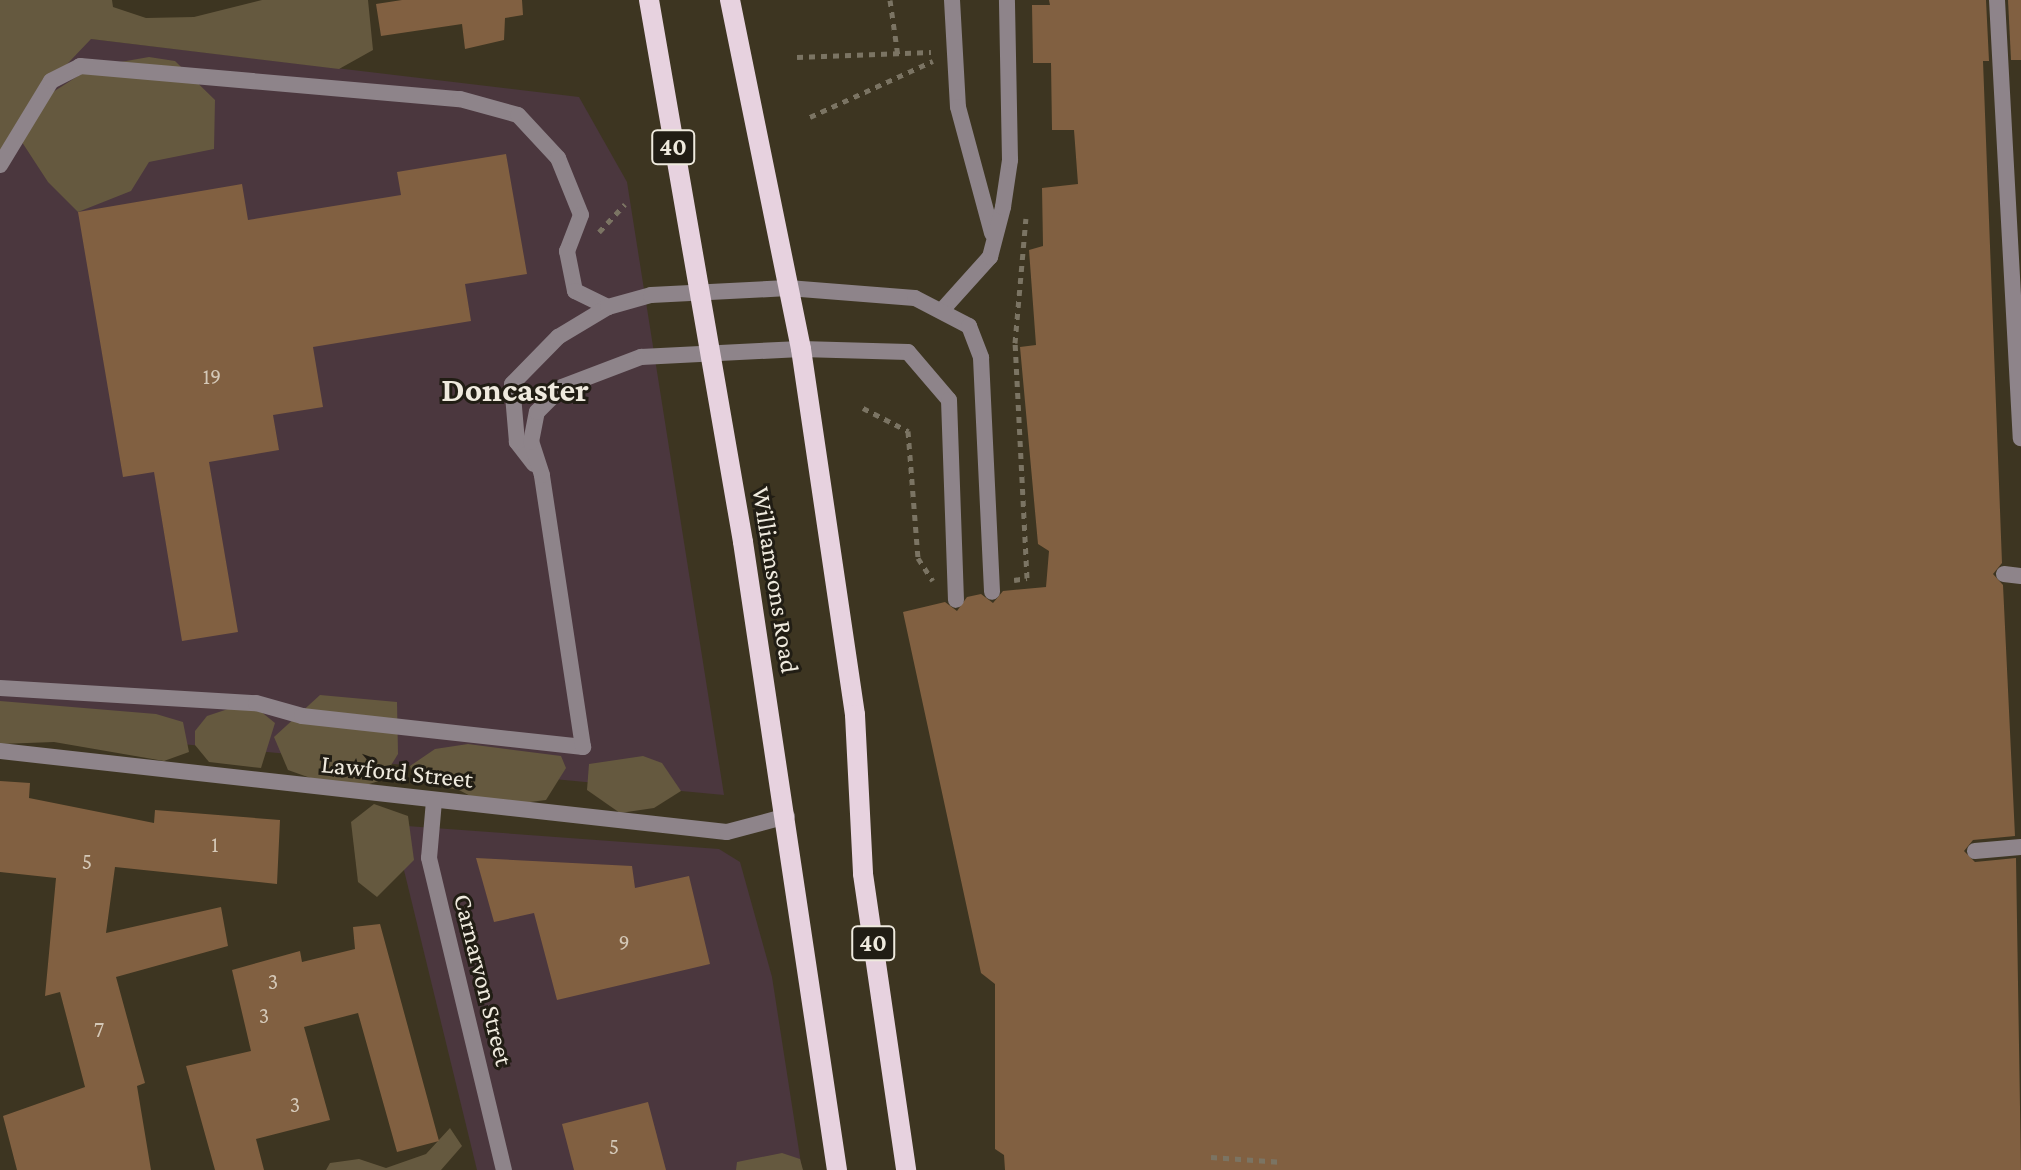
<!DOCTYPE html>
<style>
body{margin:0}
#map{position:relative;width:2021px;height:1170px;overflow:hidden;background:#3d3521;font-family:"Crimson Pro",serif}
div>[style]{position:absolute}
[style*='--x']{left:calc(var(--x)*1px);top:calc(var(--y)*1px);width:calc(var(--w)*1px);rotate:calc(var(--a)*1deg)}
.commercial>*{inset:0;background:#4b373e}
.green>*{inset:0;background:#65593f}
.building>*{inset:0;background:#816041}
.path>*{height:5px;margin-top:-2.5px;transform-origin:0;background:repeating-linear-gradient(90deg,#7b7463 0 6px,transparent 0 12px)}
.lane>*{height:16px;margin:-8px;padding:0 8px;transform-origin:8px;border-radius:8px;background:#8e848a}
.street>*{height:16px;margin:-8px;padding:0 8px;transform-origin:8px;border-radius:8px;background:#8e848a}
.primary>*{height:20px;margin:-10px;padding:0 10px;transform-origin:10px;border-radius:10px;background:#e7d2df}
span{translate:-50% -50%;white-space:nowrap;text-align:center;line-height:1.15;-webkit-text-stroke:6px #211d14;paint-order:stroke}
.number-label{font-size:22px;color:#d4c8b7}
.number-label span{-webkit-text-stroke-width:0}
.shield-label span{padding:2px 6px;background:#211d14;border:2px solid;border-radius:6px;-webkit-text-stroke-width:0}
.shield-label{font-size:24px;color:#efeade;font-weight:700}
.street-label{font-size:26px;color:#efeade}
.district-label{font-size:34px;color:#efeade;font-weight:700}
</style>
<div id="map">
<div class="commercial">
<div style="clip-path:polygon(0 28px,579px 97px,627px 182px,724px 795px,0 727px)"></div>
<div style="clip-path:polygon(393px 825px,719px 849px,740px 862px,772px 977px,802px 1170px,477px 1170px)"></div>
</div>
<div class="green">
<div style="clip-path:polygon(0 0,112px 0,113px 7px,146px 18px,194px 17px,262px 0,368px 0,373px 50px,339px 69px,91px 39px,51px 81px,53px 92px,92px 67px,149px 57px,175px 61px,215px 100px,214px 149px,149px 162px,131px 191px,78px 212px,48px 182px,16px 133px,0 165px)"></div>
<div style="clip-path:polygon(320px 695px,397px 702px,398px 754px,382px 780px,347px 791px,288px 770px,274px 737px)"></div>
<div style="clip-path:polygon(0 701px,156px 714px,183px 722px,189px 752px,164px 761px,54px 742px,0 744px)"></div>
<div style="clip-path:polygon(249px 702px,275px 723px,261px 768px,209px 762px,195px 745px,195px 731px,207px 716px)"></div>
<div style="clip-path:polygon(468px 744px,561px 756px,566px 768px,546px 800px,491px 807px,459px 790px,414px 782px,410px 766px,435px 749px)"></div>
<div style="clip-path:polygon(643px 756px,662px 763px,681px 791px,654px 808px,620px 813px,587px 790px,589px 764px)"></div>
<div style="clip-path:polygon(374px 804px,408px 816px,414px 860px,377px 897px,358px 882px,351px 822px)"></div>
<div style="clip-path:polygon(450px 1128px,462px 1146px,441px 1170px,326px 1170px,330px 1163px,359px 1159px,386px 1168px,426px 1154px)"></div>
<div style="clip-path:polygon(782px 1153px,800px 1159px,803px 1170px,736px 1170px,737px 1162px)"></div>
</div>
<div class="building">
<div style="clip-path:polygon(402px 0,522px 0,523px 15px,505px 18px,504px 40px,465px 49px,462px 24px,381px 36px,376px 4px)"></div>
<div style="clip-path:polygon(1049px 0,1986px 0,1989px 61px,1983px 61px,2002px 563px,1993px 574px,2003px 585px,2015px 836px,1973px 840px,1964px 851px,1975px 862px,2016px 858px,2021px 1170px,1005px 1170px,1004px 1155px,995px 1149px,995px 984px,981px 973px,903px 612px,945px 602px,957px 611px,967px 597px,981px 594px,993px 603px,1003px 591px,1046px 587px,1049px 551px,1038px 544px,1020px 347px,1036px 345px,1029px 250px,1043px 246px,1042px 188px,1078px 184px,1074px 130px,1052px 130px,1051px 63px,1033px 63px,1032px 5px,1050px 5px)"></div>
<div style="clip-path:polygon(2008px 0,2021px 0,2021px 60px,2011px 60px)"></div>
<div style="clip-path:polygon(506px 154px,527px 274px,465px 284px,471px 321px,313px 347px,323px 407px,273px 415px,279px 450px,209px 462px,238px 632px,182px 641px,154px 472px,123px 477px,78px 212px,242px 184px,248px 220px,401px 195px,397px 172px)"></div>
<div style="clip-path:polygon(0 781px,30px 783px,29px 798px,154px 823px,155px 810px,280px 820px,277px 884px,115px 867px,106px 933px,221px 907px,228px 946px,116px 977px,145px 1083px,137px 1086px,151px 1170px,17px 1170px,3px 1116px,85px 1087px,60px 992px,45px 996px,56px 878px,0 872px)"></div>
<div style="clip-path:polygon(476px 858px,632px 866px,635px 888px,689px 876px,710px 964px,557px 1000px,534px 913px,494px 922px)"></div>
<div style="clip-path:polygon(380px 924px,439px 1141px,397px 1152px,358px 1013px,304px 1027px,330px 1120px,256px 1139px,264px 1170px,215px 1170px,186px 1066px,251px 1051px,232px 970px,300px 951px,302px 962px,355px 949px,353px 927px)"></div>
<div style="clip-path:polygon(648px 1102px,666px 1170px,574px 1170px,562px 1124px)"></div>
</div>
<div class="path">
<div style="--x:890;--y:0;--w:57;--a:81.9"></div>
<div style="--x:797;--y:57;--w:134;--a:-2.1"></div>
<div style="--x:810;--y:117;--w:135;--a:-24.5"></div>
<div style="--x:599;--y:232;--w:38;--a:-47"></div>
<div style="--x:863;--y:408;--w:51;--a:27.1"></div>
<div style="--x:908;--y:431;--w:127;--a:85.5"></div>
<div style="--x:918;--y:558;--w:27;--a:57"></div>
<div style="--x:1014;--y:580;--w:13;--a:-9"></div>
<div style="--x:1027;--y:578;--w:235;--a:-92.9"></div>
<div style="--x:1015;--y:343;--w:125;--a:-85"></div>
<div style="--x:1211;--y:1157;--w:72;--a:4"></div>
</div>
<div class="lane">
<div style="--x:952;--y:0;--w:107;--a:86.8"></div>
<div style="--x:958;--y:107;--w:131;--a:74.9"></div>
<div style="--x:1997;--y:0;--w:439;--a:86.9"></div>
<div style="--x:0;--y:165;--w:98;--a:-58.7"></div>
<div style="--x:51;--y:81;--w:33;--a:-27"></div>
<div style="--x:80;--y:66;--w:381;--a:5"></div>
<div style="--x:460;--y:99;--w:60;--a:15.4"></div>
<div style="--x:518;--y:115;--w:59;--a:47.1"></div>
<div style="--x:558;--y:158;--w:61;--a:68"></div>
<div style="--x:581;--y:215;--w:39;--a:111"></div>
<div style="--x:567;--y:251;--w:41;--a:78.7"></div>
<div style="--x:575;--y:291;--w:37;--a:26"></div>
<div style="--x:944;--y:308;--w:69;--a:-48"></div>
<div style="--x:990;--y:257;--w:52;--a:-75.4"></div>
<div style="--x:1003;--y:207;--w:48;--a:-81.5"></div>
<div style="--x:1010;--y:160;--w:160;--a:-91.1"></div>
<div style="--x:534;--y:464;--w:28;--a:-128"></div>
<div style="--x:517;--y:442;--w:58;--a:-94.9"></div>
<div style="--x:512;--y:384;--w:66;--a:-45.6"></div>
<div style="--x:558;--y:337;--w:58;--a:-31"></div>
<div style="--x:608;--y:307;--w:45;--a:-15.6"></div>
<div style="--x:651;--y:295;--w:137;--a:-2.9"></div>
<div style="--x:788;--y:288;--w:127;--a:4.5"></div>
<div style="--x:915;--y:298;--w:61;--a:27.4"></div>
<div style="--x:969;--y:326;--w:34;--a:69"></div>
<div style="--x:981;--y:358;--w:234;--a:87.3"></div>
<div style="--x:2004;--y:574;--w:17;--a:7"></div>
<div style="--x:0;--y:688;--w:256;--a:3.4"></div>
<div style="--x:256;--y:703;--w:48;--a:15.8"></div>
<div style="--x:302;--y:716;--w:283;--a:6.3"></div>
<div style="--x:583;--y:747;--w:275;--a:-98.6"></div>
<div style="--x:542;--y:475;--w:35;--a:-108"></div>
<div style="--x:531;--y:442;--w:31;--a:-79"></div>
<div style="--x:537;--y:412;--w:35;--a:-45"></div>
<div style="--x:562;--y:387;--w:85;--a:-20.8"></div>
<div style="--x:641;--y:357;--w:160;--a:-2.9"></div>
<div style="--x:801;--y:349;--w:107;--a:1.6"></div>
<div style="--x:908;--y:352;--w:63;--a:49.5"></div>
<div style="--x:949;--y:400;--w:200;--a:88"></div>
<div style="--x:1975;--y:851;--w:46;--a:-5"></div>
</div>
<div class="street">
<div style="--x:0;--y:751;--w:731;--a:6.36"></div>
<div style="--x:727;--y:832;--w:62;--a:-14.9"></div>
<div style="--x:434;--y:801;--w:57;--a:95"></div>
<div style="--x:429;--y:858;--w:321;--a:76.5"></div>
</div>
<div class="primary">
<div style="--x:649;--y:0;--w:550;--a:80.16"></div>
<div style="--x:743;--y:542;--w:635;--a:81.49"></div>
<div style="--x:730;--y:0;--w:356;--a:78.5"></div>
<div style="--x:801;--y:349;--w:370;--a:81.6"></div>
<div style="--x:855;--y:715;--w:159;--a:87.1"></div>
<div style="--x:863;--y:874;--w:299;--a:81.7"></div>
</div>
<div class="number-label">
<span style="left:212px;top:377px">19</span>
<span style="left:215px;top:845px">1</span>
<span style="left:87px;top:862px">5</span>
<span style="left:624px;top:943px">9</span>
<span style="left:273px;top:982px">3</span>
<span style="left:264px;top:1016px">3</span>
<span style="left:99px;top:1030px">7</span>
<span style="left:295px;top:1105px">3</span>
<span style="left:614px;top:1147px">5</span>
</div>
<div class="shield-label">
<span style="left:673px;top:147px">40</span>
<span style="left:873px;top:943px">40</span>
</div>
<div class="street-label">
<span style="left:775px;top:580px;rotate:81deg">Williamsons Road</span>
<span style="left:397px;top:772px;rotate:6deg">Lawford Street</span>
<span style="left:483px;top:980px;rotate:76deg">Carnarvon Street</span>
</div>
<div class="district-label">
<span style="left:515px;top:390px">Doncaster</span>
</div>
</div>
